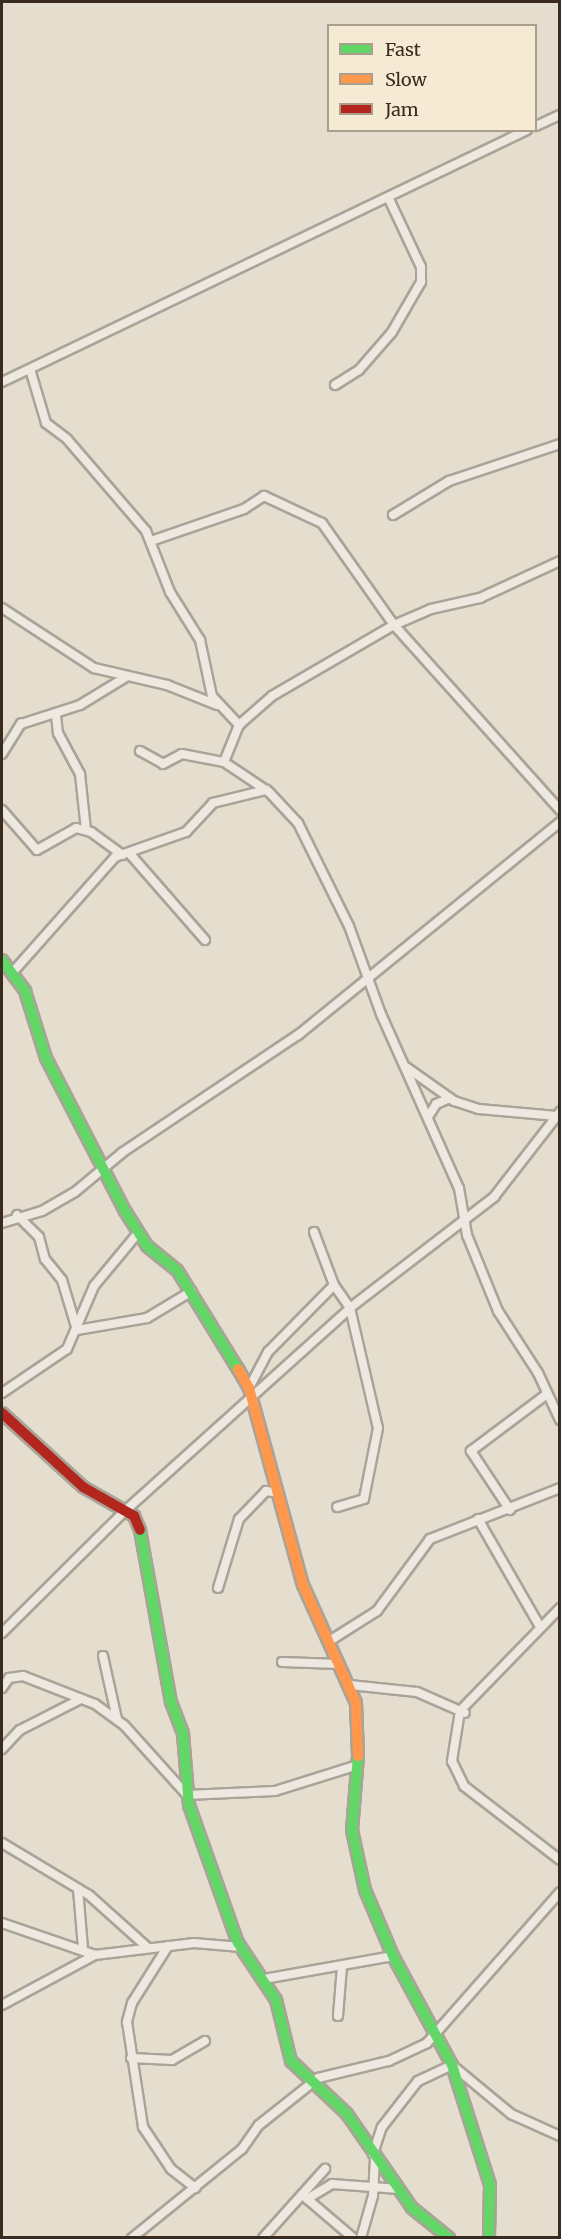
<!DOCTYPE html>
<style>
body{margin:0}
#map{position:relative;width:561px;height:2239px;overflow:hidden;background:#e5decf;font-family:Merriweather,serif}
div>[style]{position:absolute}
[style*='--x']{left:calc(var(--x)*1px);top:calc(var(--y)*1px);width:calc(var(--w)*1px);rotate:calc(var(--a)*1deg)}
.roads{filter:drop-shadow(2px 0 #aaa398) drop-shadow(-2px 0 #aaa398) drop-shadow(0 2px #aaa398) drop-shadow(0 -2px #aaa398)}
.street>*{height:8px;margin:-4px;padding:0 4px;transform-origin:4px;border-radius:4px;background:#ede8e0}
.fast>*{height:10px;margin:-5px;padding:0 5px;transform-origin:5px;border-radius:5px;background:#63d668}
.slow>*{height:10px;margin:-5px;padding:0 5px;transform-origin:5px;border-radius:5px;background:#ff974d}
.jam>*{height:10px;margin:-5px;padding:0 5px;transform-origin:5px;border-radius:5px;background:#b3261e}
span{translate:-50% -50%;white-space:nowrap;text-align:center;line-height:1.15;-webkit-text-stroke:4.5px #f5ebd5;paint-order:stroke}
.frame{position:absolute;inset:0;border:3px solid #392b1f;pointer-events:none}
.legend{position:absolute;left:327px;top:24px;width:210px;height:108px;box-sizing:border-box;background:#f5ebd5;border:2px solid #aa9e8c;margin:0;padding:8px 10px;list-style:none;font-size:18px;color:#392b1f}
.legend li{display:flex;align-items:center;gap:12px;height:30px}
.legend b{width:30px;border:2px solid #aa9e8c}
</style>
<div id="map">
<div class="roads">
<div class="street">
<div style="--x:536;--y:126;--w:26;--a:-25"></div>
<div style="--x:30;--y:369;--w:56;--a:73.5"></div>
<div style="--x:46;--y:423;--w:26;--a:37"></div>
<div style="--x:67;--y:439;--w:121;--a:49.3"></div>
<div style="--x:146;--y:531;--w:66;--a:68.5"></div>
<div style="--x:170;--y:592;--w:57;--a:58"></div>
<div style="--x:200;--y:640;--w:57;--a:77.9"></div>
<div style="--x:212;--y:696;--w:40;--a:47"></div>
<div style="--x:2;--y:382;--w:582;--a:-25.64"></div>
<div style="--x:335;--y:385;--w:28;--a:-32"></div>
<div style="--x:359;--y:370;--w:50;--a:-49"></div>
<div style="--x:392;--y:332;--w:58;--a:-59.9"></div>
<div style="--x:421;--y:282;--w:15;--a:-90"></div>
<div style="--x:421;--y:267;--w:77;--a:-115.2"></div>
<div style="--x:393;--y:515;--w:66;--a:-31.3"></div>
<div style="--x:449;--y:481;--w:117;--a:-18.4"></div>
<div style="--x:151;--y:541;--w:98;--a:-19"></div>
<div style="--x:244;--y:509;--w:24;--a:-33"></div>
<div style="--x:264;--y:496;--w:64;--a:25"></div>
<div style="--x:322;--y:523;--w:125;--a:54.8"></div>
<div style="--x:394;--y:625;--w:249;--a:48.1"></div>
<div style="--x:2;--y:608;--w:110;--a:33.1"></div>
<div style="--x:94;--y:668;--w:75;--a:13.1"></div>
<div style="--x:167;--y:685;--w:54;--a:21.8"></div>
<div style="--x:56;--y:715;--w:18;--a:84"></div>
<div style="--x:58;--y:733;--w:47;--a:61.8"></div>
<div style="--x:80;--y:774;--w:56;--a:83.9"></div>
<div style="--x:140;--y:751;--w:26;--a:29"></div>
<div style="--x:163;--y:764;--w:21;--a:-28"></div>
<div style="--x:182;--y:754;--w:43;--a:10.8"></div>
<div style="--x:224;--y:762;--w:54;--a:33.7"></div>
<div style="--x:269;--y:792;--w:42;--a:46.9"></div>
<div style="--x:298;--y:823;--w:115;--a:63.7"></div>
<div style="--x:349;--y:926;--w:94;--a:70"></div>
<div style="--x:381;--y:1014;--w:191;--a:65.9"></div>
<div style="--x:459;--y:1188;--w:48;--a:80.3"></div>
<div style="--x:467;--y:1235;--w:82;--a:67.8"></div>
<div style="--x:498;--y:1311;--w:74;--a:57.2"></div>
<div style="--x:538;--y:1373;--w:52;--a:64.9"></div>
<div style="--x:2;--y:754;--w:36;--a:-58"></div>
<div style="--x:21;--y:724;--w:62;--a:-17.9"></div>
<div style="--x:80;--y:705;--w:54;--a:-31.3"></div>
<div style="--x:224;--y:762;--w:40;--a:-68"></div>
<div style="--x:239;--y:725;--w:44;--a:-41.3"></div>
<div style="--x:272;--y:696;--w:141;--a:-30.2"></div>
<div style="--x:394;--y:625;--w:40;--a:-23.4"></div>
<div style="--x:431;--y:609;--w:50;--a:-12.7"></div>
<div style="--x:480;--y:598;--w:88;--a:-24.8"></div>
<div style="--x:2;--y:810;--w:53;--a:48.8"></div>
<div style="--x:37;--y:850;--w:45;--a:-29.4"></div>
<div style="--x:76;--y:828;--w:16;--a:15"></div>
<div style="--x:91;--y:832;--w:39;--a:36"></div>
<div style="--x:130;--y:854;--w:114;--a:48.9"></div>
<div style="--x:12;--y:973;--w:155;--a:-48.4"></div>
<div style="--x:115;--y:857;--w:75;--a:-19.4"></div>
<div style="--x:186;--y:832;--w:40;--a:-47"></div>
<div style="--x:213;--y:803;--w:55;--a:-13.8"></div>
<div style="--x:406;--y:1067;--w:59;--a:35.3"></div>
<div style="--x:454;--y:1101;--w:26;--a:18"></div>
<div style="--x:479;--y:1109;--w:78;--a:5.1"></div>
<div style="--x:428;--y:1117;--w:15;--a:-58"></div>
<div style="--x:436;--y:1104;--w:15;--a:-23"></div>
<div style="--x:17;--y:1215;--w:31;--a:45"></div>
<div style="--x:39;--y:1237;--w:23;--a:75"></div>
<div style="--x:45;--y:1259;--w:27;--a:51"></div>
<div style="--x:62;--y:1280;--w:52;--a:73.3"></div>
<div style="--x:77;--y:1330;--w:71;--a:-9.7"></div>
<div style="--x:147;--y:1318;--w:52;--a:-31"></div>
<div style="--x:2;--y:1223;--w:42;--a:-16.7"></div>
<div style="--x:42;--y:1211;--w:38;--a:-30"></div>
<div style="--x:75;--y:1192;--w:62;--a:-39.8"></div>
<div style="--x:123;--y:1152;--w:211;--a:-33.8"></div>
<div style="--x:298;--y:1035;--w:338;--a:-39.1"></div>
<div style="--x:314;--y:1232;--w:57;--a:69.3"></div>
<div style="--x:334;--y:1285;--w:28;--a:55"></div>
<div style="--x:350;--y:1308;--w:123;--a:76.9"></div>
<div style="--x:378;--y:1428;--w:72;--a:101.2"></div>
<div style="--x:364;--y:1499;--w:28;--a:163"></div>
<div style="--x:249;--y:1388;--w:41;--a:-62.2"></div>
<div style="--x:268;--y:1352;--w:94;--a:-45.4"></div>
<div style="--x:2;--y:1393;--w:78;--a:-34.1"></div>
<div style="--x:67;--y:1349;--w:69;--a:-66.8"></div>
<div style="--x:94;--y:1286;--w:69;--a:-50.3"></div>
<div style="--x:510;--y:1510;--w:71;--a:-123.5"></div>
<div style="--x:471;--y:1451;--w:95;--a:-36.9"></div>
<div style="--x:478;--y:1519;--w:125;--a:60.1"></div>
<div style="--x:218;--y:1588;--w:72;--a:-73.1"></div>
<div style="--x:239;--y:1519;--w:39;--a:-46"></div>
<div style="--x:266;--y:1491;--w:12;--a:9"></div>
<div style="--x:560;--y:1608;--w:144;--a:134.2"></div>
<div style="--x:460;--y:1711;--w:51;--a:99.1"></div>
<div style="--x:452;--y:1761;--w:28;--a:64"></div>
<div style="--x:464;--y:1786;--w:121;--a:37.6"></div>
<div style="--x:2;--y:1633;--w:175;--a:-44.8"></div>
<div style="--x:126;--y:1510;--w:302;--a:-42"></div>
<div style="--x:350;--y:1308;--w:182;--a:-37.6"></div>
<div style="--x:494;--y:1197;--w:108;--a:-52.2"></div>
<div style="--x:331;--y:1640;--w:54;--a:-32.2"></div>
<div style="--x:377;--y:1611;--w:89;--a:-53.6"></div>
<div style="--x:430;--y:1539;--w:140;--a:-21.4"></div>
<div style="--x:103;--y:1656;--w:65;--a:77.5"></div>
<div style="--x:282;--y:1662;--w:57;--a:2"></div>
<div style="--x:350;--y:1685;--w:67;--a:6"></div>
<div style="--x:417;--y:1692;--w:52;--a:23.6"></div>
<div style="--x:2;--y:1688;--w:12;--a:-55"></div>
<div style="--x:9;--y:1678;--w:14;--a:-8"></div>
<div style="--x:23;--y:1676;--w:77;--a:21.3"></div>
<div style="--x:95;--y:1704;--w:36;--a:36"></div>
<div style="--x:124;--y:1725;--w:94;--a:48"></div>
<div style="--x:187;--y:1795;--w:88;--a:-2.6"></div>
<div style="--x:275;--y:1791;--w:84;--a:-17.4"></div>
<div style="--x:2;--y:1749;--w:26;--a:-47"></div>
<div style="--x:20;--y:1730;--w:66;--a:-27"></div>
<div style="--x:2;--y:1843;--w:101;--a:30.9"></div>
<div style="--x:89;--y:1895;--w:79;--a:41.9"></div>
<div style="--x:78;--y:1889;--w:60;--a:85.2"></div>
<div style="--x:2;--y:1923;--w:98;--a:19"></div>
<div style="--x:168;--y:1946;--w:67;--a:122.3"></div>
<div style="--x:132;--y:2003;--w:20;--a:105"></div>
<div style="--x:127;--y:2022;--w:106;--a:81.3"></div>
<div style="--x:143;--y:2127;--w:50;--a:56.3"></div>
<div style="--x:171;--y:2169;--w:31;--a:38"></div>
<div style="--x:264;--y:1979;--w:131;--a:-10.1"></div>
<div style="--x:2;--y:2005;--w:106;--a:-28.3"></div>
<div style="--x:95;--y:1955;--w:100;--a:-6.9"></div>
<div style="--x:194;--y:1943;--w:47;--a:4.9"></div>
<div style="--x:338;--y:2016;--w:50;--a:-85.4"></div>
<div style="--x:131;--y:2058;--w:41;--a:2.8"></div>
<div style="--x:172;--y:2060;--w:38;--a:-30"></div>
<div style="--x:373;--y:2154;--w:28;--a:-72"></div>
<div style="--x:382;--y:2127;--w:58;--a:-52"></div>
<div style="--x:418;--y:2081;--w:38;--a:-25"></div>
<div style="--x:452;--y:2065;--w:77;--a:39.7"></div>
<div style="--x:511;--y:2114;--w:54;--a:24.2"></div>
<div style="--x:305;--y:2197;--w:63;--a:40.5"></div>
<div style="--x:307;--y:2199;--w:29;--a:-31"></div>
<div style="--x:332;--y:2184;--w:67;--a:4.3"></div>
<div style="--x:132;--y:2238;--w:141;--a:-39"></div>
<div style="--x:242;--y:2149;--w:29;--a:-55"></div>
<div style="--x:259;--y:2125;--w:75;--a:-38.5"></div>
<div style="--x:318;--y:2078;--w:73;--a:-13.5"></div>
<div style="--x:389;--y:2061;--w:42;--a:-25.3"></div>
<div style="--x:427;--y:2043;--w:201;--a:-48.6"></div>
<div style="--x:263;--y:2238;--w:93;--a:-48.1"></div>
<div style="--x:361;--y:2238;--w:44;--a:-74.1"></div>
<div style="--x:373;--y:2196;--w:38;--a:-87"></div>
</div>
<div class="fast">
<div style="--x:2;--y:960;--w:39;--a:53"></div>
<div style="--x:25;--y:991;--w:70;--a:72.6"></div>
<div style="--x:46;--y:1058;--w:172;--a:62.7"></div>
<div style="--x:125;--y:1211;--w:41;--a:57.8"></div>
<div style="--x:147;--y:1246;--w:38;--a:39"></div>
<div style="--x:177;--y:1270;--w:116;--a:58.4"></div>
<div style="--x:140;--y:1530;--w:175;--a:79.8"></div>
<div style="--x:171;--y:1702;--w:34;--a:69"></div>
<div style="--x:183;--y:1734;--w:71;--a:85.2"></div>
<div style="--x:189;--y:1805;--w:146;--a:70.5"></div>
<div style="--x:238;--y:1943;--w:69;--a:56.3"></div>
<div style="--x:276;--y:2000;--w:63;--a:76.2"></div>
<div style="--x:291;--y:2061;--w:77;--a:43.4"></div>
<div style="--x:347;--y:2114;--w:114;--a:55.3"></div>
<div style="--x:412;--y:2208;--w:48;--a:39"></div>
<div style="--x:358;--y:1756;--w:74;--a:94.6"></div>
<div style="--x:352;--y:1830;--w:61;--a:77.8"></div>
<div style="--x:365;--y:1890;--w:72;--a:67"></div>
<div style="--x:393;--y:1956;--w:124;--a:61.6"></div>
<div style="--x:452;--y:2065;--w:126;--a:72.4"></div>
<div style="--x:490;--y:2185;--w:53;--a:91.1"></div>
</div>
<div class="slow">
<div style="--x:238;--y:1369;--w:22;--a:60"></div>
<div style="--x:249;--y:1388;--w:204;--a:74.7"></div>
<div style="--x:303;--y:1585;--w:129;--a:65.8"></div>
<div style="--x:356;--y:1703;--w:53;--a:87.8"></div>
</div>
<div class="jam">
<div style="--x:2;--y:1413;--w:110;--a:42.4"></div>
<div style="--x:83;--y:1487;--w:59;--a:29.6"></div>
<div style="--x:134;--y:1516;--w:15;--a:67"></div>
</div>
</div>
<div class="frame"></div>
<ul class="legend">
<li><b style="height:8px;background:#63d668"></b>Fast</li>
<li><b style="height:8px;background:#ff974d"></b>Slow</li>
<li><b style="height:8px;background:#b3261e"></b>Jam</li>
</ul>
</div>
